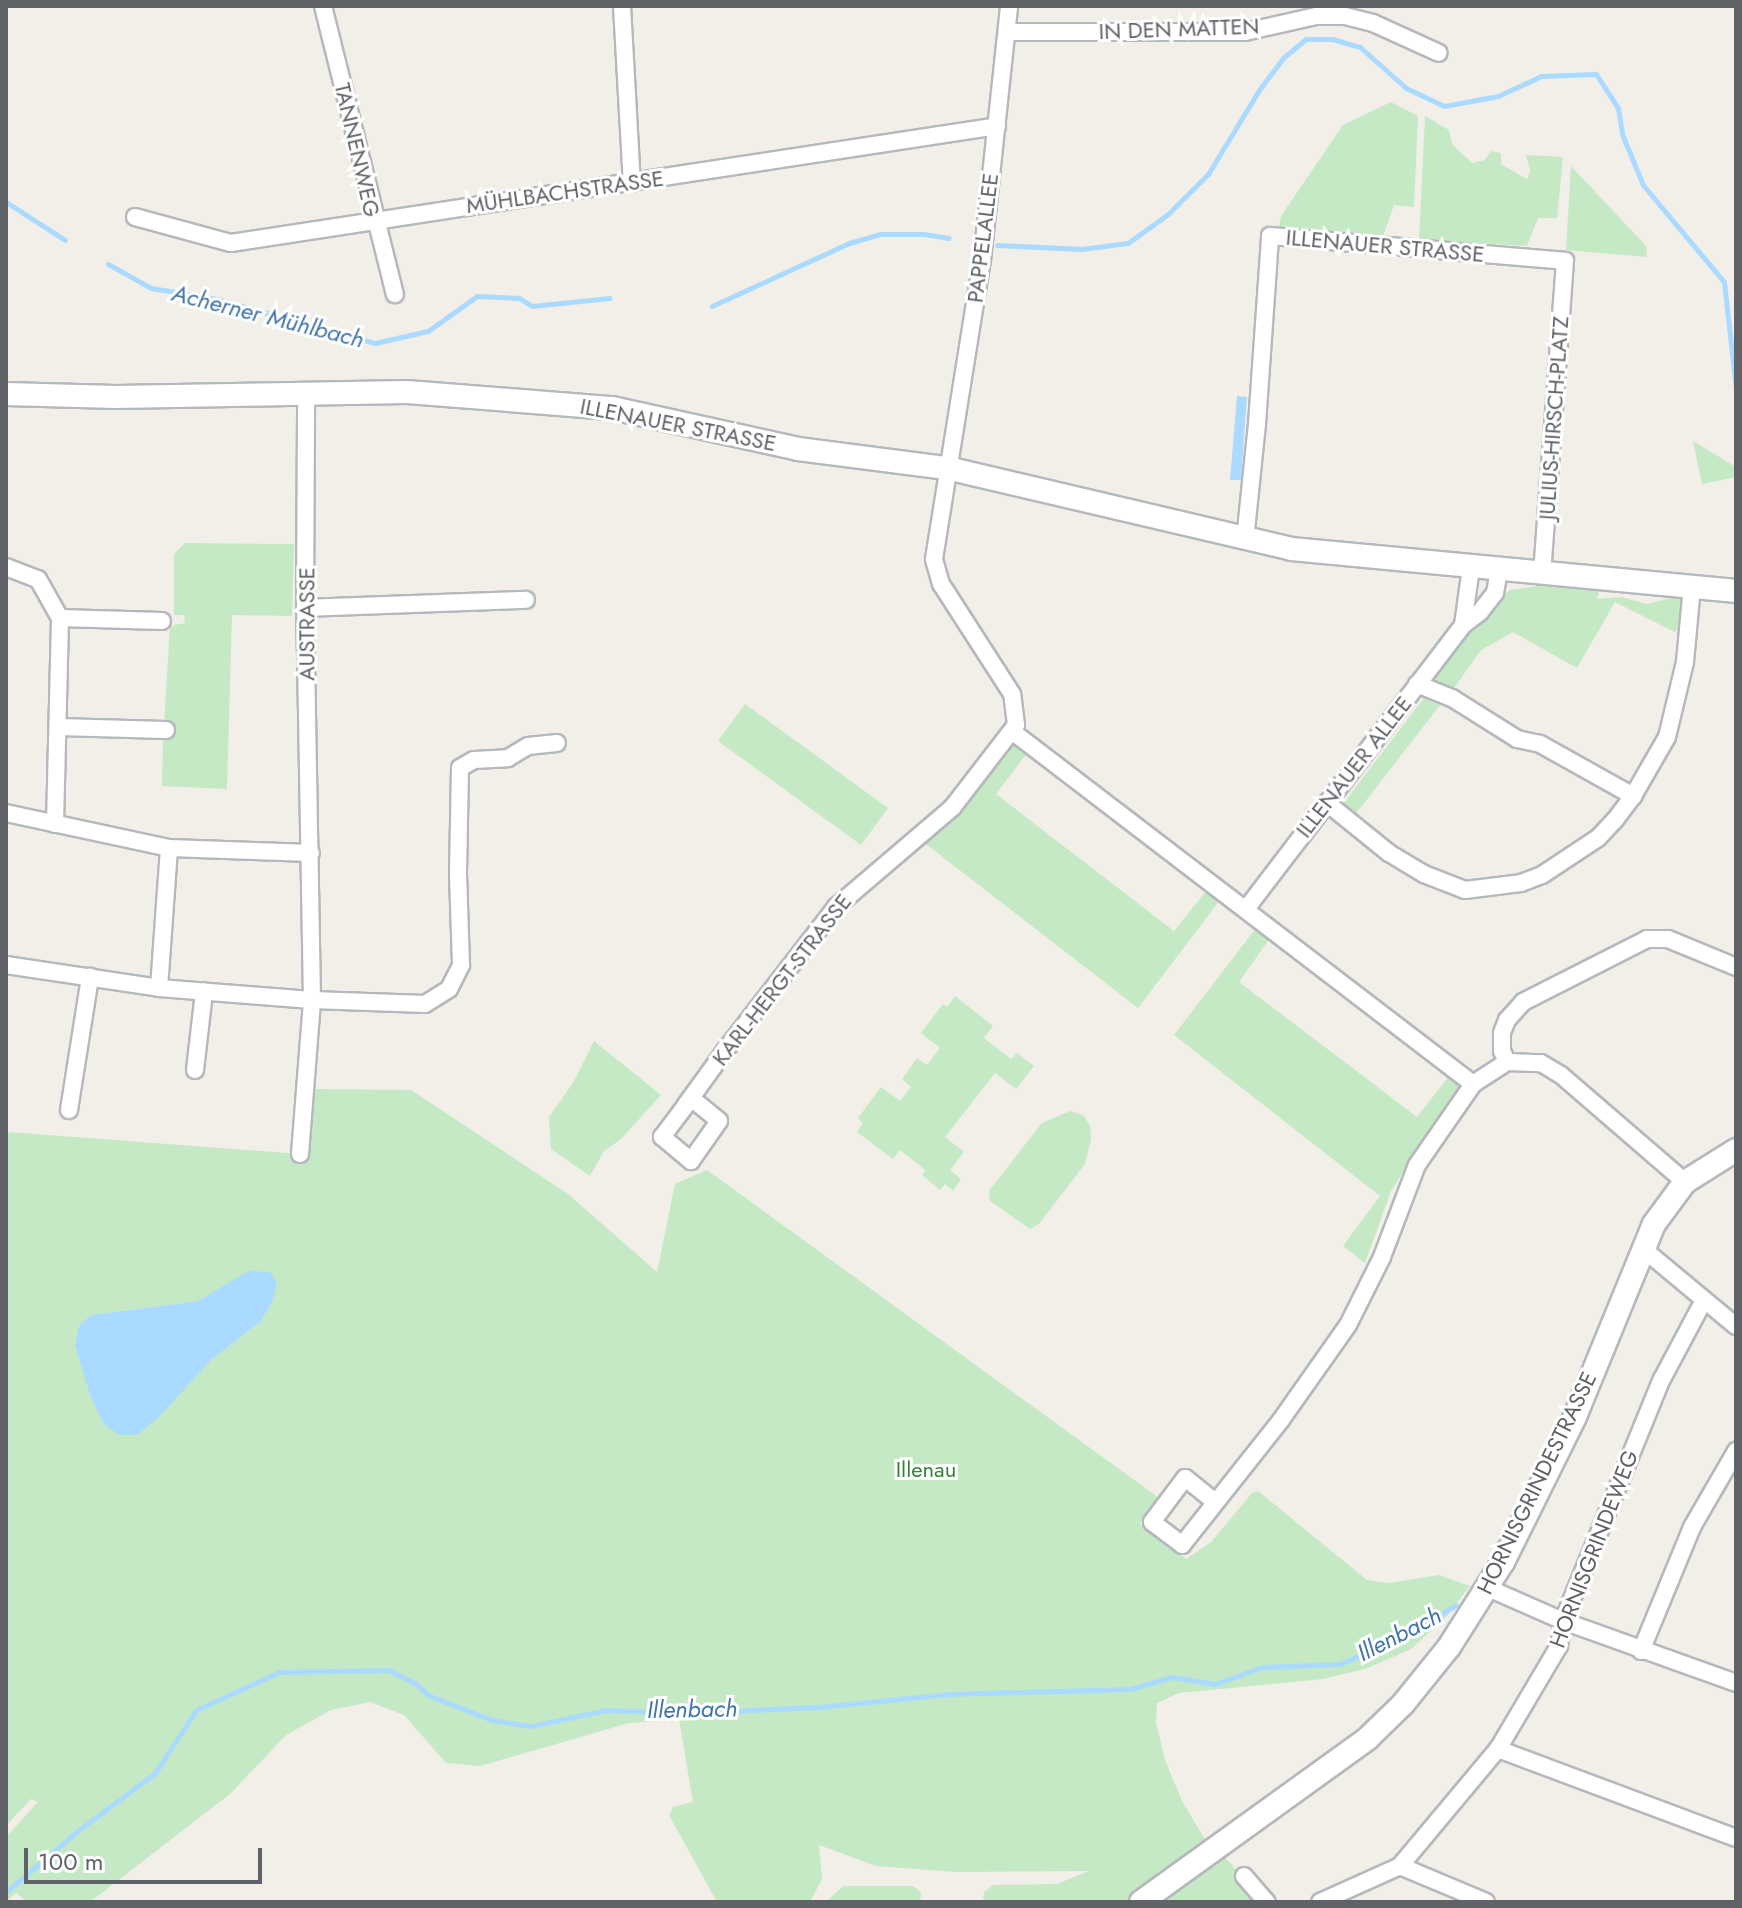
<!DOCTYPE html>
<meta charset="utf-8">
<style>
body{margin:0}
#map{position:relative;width:1742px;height:1908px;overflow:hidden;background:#f1efe8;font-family:Jost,sans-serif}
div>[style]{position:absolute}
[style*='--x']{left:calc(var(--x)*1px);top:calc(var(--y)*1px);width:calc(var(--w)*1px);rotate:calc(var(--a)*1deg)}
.green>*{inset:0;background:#c5e8c5}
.water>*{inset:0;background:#aadaff}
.stream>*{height:5px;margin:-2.5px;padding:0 2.5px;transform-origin:2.5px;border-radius:2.5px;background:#aadaff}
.roads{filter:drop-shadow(2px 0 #b5b8bc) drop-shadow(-2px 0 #b5b8bc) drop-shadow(0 2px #b5b8bc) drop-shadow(0 -2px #b5b8bc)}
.minor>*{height:16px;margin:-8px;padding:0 8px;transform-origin:8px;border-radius:8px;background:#fff}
.secondary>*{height:22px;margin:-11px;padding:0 11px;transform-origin:11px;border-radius:11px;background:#fff}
span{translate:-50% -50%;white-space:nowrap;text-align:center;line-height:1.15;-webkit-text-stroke:6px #fff;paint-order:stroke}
.street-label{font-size:22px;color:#5f6368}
.park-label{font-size:22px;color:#348238}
.water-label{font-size:24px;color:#4174aa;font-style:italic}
.frame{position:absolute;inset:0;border:8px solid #5f6368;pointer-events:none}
.scale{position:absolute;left:24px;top:1848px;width:238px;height:36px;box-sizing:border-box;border:4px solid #5f6368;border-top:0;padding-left:10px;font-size:24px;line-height:28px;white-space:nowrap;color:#5f6368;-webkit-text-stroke:6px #fff;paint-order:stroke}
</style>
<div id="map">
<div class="green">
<div style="clip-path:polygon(1391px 102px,1418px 116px,1414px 207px,1394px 205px,1383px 236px,1279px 228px,1281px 216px,1343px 125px)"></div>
<div style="clip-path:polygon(1425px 116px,1449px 130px,1452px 144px,1472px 163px,1485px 160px,1491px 151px,1501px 153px,1501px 164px,1527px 179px,1530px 171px,1526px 155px,1563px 157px,1557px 218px,1538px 218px,1527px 246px,1419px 239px)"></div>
<div style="clip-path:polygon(1571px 166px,1646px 246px,1647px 257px,1566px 250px)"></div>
<div style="clip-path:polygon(1693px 441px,1736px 467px,1736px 477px,1702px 484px)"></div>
<div style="clip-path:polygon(185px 543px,294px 544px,292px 616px,232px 615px,227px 789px,162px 786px,163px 736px,171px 736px,173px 726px,164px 725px,170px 626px,185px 623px,184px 615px,174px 615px,174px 554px)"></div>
<div style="clip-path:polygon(1537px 586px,1599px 590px,1597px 599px,1621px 597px,1647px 604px,1687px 594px,1683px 625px,1675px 632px,1615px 602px,1577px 668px,1513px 632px,1481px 650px,1452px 691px,1435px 685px,1436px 673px,1496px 601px,1510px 590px)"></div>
<div style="clip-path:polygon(1424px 698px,1440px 705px,1351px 820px,1342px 805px)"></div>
<div style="clip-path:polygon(745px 704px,888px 808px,861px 845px,718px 741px)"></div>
<div style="clip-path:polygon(1016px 745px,1028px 752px,996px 794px,1174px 931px,1207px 890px,1220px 900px,1138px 1008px,922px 841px,1006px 748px)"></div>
<div style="clip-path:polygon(1256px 928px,1270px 938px,1239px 982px,1417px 1117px,1450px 1075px,1460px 1085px,1391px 1191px,1365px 1263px,1343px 1246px,1380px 1196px,1174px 1035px)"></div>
<div style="clip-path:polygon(955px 996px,993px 1026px,984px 1038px,1011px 1059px,1017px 1053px,1034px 1066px,1016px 1089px,995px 1073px,945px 1137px,964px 1152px,950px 1170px,961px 1179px,953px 1191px,945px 1184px,940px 1190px,922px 1175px,925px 1170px,900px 1150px,893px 1159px,857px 1132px,863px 1123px,858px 1118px,881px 1087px,900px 1101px,911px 1087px,902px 1079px,917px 1058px,927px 1065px,940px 1048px,921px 1033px,943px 1004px,947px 1007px)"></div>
<div style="clip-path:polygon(594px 1041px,661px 1095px,621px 1139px,604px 1151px,590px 1176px,551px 1149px,549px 1117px,573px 1083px)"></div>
<div style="clip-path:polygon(evenodd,306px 1089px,411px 1090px,568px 1194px,657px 1272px,675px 1184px,707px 1170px,1159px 1498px,1140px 1524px,1186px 1559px,1211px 1542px,1252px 1493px,1258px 1491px,1367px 1580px,1389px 1583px,1439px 1575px,1470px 1586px,1447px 1616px,1411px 1649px,1368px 1668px,1323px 1679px,1179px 1693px,1157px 1703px,1156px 1722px,1165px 1760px,1182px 1801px,1206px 1841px,1126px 1902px,983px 1902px,984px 1892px,993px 1885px,1057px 1884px,1089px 1871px,956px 1872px,876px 1866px,819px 1845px,822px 1879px,810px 1902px,717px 1902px,669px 1815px,673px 1807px,693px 1802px,679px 1719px,629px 1723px,480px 1766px,446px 1763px,404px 1715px,370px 1702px,331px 1710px,286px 1735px,230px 1794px,90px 1902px,27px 1902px,16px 1893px,6px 1902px,6px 1837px,38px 1802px,31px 1799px,6px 1826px,6px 1147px,9px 1132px,300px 1154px,306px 1089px,221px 1289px,260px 1322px,211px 1360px,190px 1382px,90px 1395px,84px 1372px,91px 1315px,198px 1301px,221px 1289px)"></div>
<div style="clip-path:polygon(1070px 1111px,1083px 1115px,1090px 1126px,1091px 1139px,1085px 1164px,1039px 1224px,1030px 1229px,990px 1201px,989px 1191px,1042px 1123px)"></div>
<div style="clip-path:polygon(1224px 1856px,1263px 1902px,1157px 1902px,1174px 1888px)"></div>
<div style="clip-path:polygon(843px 1886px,913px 1886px,921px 1892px,920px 1902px,826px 1902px)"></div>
</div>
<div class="water">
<div style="clip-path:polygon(1237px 396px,1247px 397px,1241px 480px,1230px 480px)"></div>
<div style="clip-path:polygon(248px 1271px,270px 1272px,277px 1283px,272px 1302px,260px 1322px,211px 1360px,159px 1417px,137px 1435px,119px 1435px,103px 1423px,90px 1395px,75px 1345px,79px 1326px,91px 1315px,198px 1301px)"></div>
</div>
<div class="stream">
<div style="--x:6;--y:202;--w:70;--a:32.8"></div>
<div style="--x:997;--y:245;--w:85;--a:2.7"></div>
<div style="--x:1082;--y:249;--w:46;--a:-7.4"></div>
<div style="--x:1128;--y:243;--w:49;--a:-35.9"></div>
<div style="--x:1168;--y:214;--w:57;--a:-45"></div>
<div style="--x:1208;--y:174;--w:98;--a:-58.7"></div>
<div style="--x:1259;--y:90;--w:40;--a:-53"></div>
<div style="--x:1283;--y:58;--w:30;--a:-40"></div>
<div style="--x:1306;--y:39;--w:26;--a:0"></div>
<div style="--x:1332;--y:39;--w:29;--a:16"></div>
<div style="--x:1360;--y:47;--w:62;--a:41.7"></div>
<div style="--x:1406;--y:88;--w:42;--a:25.3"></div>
<div style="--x:1444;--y:106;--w:55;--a:-10.5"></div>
<div style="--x:1498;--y:96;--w:47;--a:-24.9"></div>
<div style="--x:1541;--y:76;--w:55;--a:-2.1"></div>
<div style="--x:1596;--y:74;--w:40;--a:57.1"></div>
<div style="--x:1618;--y:108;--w:26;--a:81"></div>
<div style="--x:1622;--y:134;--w:55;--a:67.6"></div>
<div style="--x:1643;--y:185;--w:126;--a:50.1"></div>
<div style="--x:1724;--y:282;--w:108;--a:83.6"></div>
<div style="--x:108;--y:264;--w:49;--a:29.2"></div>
<div style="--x:151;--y:288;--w:67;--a:9.5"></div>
<div style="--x:217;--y:299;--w:164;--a:15.6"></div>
<div style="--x:375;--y:343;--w:54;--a:-12.8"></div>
<div style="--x:428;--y:331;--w:60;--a:-35.5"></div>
<div style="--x:477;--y:296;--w:42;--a:2.7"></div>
<div style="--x:519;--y:298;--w:15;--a:32"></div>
<div style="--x:532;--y:306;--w:78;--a:-5.9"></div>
<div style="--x:712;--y:306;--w:151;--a:-24.7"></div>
<div style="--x:849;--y:243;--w:32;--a:-16"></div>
<div style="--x:880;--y:234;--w:44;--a:0"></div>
<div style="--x:924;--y:234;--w:25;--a:9"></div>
<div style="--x:6;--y:1892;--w:97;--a:-40.4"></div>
<div style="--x:80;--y:1829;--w:94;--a:-36.7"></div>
<div style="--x:155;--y:1773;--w:75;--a:-56.9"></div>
<div style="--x:196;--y:1710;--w:91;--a:-24.6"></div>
<div style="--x:279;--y:1672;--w:110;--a:-1"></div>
<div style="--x:389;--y:1670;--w:29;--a:27"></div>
<div style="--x:415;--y:1683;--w:20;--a:41"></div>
<div style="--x:430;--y:1696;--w:66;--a:21.2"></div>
<div style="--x:492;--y:1720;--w:39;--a:9"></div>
<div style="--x:531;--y:1726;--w:77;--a:-12"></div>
<div style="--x:606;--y:1710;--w:72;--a:2.4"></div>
<div style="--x:678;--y:1713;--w:141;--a:-2.4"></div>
<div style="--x:819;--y:1707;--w:131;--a:-5.7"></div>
<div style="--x:949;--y:1694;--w:181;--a:-1.6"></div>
<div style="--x:1130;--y:1689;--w:44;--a:-15.9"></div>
<div style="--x:1172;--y:1677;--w:44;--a:9.2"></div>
<div style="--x:1215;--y:1684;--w:50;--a:-19.9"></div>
<div style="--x:1262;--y:1667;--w:78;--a:-2.2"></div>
<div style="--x:1340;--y:1664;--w:80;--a:-24.3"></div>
<div style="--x:1413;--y:1631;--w:50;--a:-31.2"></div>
</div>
<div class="roads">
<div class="minor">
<div style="--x:323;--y:6;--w:297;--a:76"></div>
<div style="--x:622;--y:6;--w:177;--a:86.8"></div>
<div style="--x:1007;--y:32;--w:238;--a:0"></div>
<div style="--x:1245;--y:32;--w:73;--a:-12.7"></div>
<div style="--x:1316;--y:16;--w:29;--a:0"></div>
<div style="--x:1345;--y:16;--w:29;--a:14"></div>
<div style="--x:1373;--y:23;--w:72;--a:24.4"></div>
<div style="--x:135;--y:217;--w:99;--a:15.2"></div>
<div style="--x:231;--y:243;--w:775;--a:-8.68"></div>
<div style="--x:1245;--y:540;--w:117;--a:-84.1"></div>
<div style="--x:1257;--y:424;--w:188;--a:-86"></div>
<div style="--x:1270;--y:236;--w:296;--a:4.8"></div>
<div style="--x:1565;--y:261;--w:314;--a:94.2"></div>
<div style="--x:6;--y:567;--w:34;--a:21"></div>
<div style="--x:38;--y:579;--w:45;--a:60.6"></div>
<div style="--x:60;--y:618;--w:102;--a:1.7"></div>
<div style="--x:305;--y:608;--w:221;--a:-2.1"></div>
<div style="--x:1463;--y:625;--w:59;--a:-82.1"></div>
<div style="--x:1417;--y:684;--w:38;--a:22"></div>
<div style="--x:1452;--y:698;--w:77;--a:32.2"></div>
<div style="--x:1517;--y:739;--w:24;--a:12"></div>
<div style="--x:1540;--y:744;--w:107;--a:29.2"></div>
<div style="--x:58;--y:727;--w:108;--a:1.6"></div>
<div style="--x:1013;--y:732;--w:579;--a:37.42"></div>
<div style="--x:1327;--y:803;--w:80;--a:38.9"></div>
<div style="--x:1389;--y:853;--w:41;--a:31"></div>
<div style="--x:1424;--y:874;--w:44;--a:21.3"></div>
<div style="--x:1465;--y:890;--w:56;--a:-7.1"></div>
<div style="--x:1521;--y:883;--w:22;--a:-21"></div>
<div style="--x:1542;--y:875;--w:67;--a:-33.5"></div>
<div style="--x:1598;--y:838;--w:25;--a:-47"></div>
<div style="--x:1615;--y:820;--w:30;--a:-53"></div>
<div style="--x:1633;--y:796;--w:68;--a:-60"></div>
<div style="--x:1667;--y:737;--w:77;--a:-76.5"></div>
<div style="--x:1685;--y:662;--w:75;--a:-84.7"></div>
<div style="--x:6;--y:813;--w:167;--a:12.1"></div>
<div style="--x:169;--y:848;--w:142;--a:2"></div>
<div style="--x:55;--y:824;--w:206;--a:-88.6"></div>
<div style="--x:1246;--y:909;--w:357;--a:-52.6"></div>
<div style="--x:1463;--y:625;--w:21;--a:-37"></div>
<div style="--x:1480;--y:612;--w:24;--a:-52"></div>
<div style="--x:1495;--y:593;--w:23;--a:-80"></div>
<div style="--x:6;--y:965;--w:155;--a:8.5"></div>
<div style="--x:159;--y:988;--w:153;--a:4.5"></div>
<div style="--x:312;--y:1000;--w:113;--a:2"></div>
<div style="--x:425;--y:1004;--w:28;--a:-32"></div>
<div style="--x:449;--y:989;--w:27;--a:-63"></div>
<div style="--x:461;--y:965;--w:92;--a:-91.9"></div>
<div style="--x:458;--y:873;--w:105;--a:-88.9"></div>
<div style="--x:460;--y:768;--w:16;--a:-30"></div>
<div style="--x:474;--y:760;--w:34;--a:-3"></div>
<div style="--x:508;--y:758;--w:23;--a:-31"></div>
<div style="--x:528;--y:746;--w:29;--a:-6"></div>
<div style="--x:159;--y:988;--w:140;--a:-85.9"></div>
<div style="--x:1507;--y:1062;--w:12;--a:-114"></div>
<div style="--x:1502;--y:1051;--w:18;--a:-90"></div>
<div style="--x:1502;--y:1033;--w:14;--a:-69"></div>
<div style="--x:1507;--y:1020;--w:24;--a:-48"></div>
<div style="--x:1523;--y:1002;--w:139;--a:-26.9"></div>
<div style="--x:1647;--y:939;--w:21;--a:0"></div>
<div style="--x:1668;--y:939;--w:74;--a:22.4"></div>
<div style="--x:195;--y:1070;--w:79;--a:-83.4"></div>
<div style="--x:691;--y:1098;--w:36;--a:39"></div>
<div style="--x:719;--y:1121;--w:49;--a:125"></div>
<div style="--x:691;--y:1161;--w:38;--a:-140"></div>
<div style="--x:662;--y:1137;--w:39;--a:-53"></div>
<div style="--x:685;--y:1106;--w:72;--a:-54.1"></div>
<div style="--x:727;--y:1048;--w:178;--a:-52.3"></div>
<div style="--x:836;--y:907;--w:153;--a:-40.5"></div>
<div style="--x:952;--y:808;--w:105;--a:-52.4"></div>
<div style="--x:1016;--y:725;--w:31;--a:-97"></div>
<div style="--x:1012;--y:694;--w:131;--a:-122.8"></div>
<div style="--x:941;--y:584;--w:26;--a:-106"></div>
<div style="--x:934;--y:559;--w:303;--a:-80.9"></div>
<div style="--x:982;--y:260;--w:255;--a:-83.9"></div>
<div style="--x:69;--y:1110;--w:135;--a:-81"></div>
<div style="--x:300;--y:1154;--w:154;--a:-85.5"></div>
<div style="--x:312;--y:1000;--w:392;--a:-91"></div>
<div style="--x:305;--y:608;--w:213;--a:-89.7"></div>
<div style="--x:1642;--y:1248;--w:122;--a:39.7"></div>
<div style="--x:1215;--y:1502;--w:38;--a:-141"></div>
<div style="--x:1185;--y:1478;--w:55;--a:126.9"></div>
<div style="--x:1152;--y:1522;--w:38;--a:37"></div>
<div style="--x:1182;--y:1545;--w:159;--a:-51.6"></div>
<div style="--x:1281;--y:1420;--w:116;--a:-54.8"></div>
<div style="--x:1348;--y:1325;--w:76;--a:-63.4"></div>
<div style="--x:1382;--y:1257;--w:98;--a:-69.2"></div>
<div style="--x:1417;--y:1165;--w:98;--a:-55.3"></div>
<div style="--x:1473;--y:1084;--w:40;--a:-32.9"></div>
<div style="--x:1507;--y:1062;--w:34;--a:2"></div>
<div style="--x:1541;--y:1063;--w:23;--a:31"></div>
<div style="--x:1561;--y:1075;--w:164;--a:40.8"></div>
<div style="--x:1488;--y:1588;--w:82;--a:23.7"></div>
<div style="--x:1563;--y:1621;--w:184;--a:19.7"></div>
<div style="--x:1641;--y:1651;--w:134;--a:-67.6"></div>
<div style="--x:1692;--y:1527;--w:88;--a:-59.9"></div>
<div style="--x:1498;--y:1749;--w:254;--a:20.5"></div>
<div style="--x:1400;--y:1866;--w:93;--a:22.7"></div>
<div style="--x:1244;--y:1876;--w:35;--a:49"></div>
<div style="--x:1320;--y:1902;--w:88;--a:-24.2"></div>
<div style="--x:1400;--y:1866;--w:153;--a:-50.1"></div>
<div style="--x:1498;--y:1749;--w:120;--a:-59.4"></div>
<div style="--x:1559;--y:1646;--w:25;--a:-81"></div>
<div style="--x:1563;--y:1621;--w:261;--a:-67.8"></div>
<div style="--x:1662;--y:1379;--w:87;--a:-62"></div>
</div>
<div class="secondary">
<div style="--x:6;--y:394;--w:110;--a:1.6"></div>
<div style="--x:116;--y:397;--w:291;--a:-1"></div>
<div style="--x:407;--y:392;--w:206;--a:4.5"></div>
<div style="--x:612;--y:408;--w:190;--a:12.4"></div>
<div style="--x:798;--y:449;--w:150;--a:7.3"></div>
<div style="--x:947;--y:468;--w:354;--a:13.2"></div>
<div style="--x:1292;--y:549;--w:446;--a:5.4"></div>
<div style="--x:1141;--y:1902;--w:280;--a:-35.8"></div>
<div style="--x:1368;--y:1738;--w:49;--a:-44.2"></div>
<div style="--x:1403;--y:1704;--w:73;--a:-51.1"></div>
<div style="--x:1449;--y:1647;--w:101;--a:-57.6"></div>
<div style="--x:1503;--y:1562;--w:160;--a:-63.6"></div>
<div style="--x:1574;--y:1419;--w:211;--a:-67.7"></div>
<div style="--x:1654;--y:1224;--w:52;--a:-53.6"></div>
<div style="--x:1685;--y:1182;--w:60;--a:-32.1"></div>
</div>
</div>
<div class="street-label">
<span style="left:1179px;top:29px;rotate:-2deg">IN DEN MATTEN</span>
<span style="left:357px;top:150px;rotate:77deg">TANNENWEG</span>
<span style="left:565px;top:192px;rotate:-8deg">MÜHLBACHSTRASSE</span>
<span style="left:983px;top:238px;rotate:-83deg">PAPPELALLEE</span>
<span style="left:1385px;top:246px;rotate:5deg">ILLENAUER STRASSE</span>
<span style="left:1554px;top:418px;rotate:-86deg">JULIUS-HIRSCH-PLATZ</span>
<span style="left:678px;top:425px;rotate:11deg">ILLENAUER STRASSE</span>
<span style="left:307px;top:624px;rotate:-90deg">AUSTRASSE</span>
<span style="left:1354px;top:767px;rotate:-52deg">ILLENAUER ALLEE</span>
<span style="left:782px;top:980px;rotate:-52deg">KARL-HERGT-STRASSE</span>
<span style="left:1537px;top:1483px;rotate:-64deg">HORNISGRINDESTRASSE</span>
<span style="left:1594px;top:1549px;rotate:-69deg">HORNISGRINDEWEG</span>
</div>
<div class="park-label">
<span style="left:926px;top:1470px">Illenau</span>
</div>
<div class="water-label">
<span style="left:268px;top:316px;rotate:14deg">Acherner Mühlbach</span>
<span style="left:1399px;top:1634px;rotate:-27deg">Illenbach</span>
<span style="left:692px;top:1709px;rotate:-1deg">Illenbach</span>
</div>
<div class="frame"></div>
<div class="scale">100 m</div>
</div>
